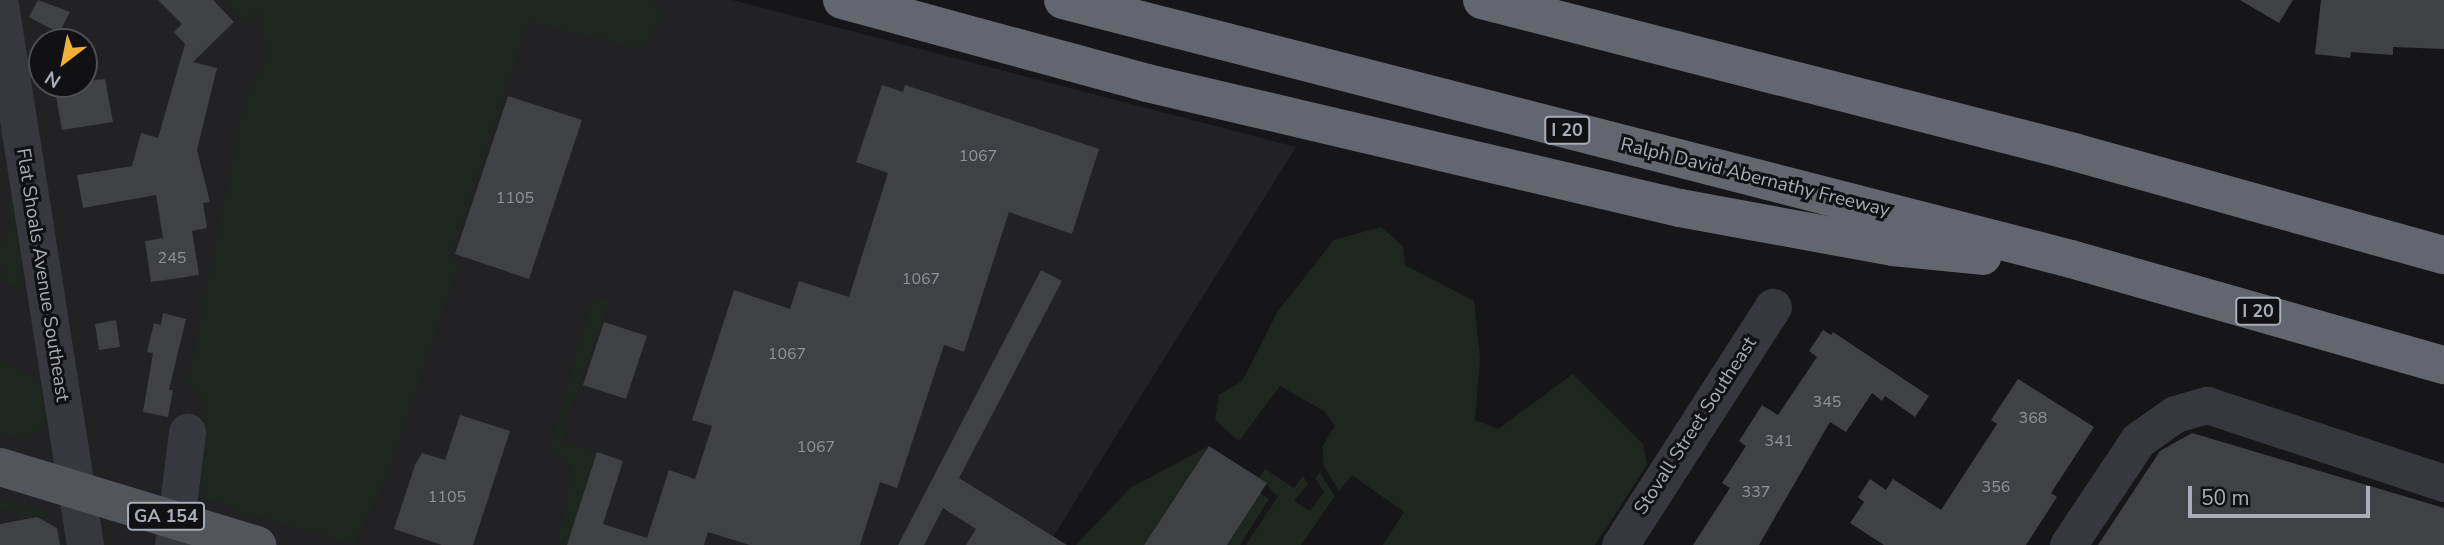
<!DOCTYPE html>
<style>
body{margin:0}
#map{position:relative;width:2444px;height:545px;overflow:hidden;background:#161618;font-family:"Nunito Sans",sans-serif}
div>[style]{position:absolute}
[style*='--x']{left:calc(var(--x)*1px);top:calc(var(--y)*1px);width:calc(var(--w)*1px);rotate:calc(var(--a)*1deg)}
.built>*{inset:0;background:#222225}
.green>*{inset:0;background:#1e261f}
.building>*{inset:0;background:#404145}
.minor>*{height:37px;margin:-18.5px;padding:0 18.5px;transform-origin:18.5px;border-radius:18.5px;background:#37383d}
.major>*{height:38px;margin:-19px;padding:0 19px;transform-origin:19px;border-radius:19px;background:#53555c}
.highway>*{height:38px;margin:-19px;padding:0 19px;transform-origin:19px;border-radius:19px;background:#63666e}
span{translate:-50% -50%;white-space:nowrap;text-align:center;line-height:1.15;-webkit-text-stroke:6px #111113;paint-order:stroke}
.number-label{font-size:16px;color:#8e929b}
.number-label span{-webkit-text-stroke-width:0}
.shield-label span{padding:2px 5px;background:#111113;border:2px solid;border-radius:5px;-webkit-text-stroke-width:0}
.shield-label{font-size:18px;color:#a8adb8;font-weight:700}
.street-label{font-size:19px;color:#a8adb8}
.north{position:absolute;left:28px;top:28px;width:70px;height:70px;box-sizing:border-box;background:#111113;border:2px solid #4d4f55;border-radius:50%;rotate:212deg;font-size:19px;font-weight:700;line-height:28px;text-align:center;color:#a8adb8}
.north::after{content:'';display:block;margin:auto;width:24px;height:32px;background:#f2b134;clip-path:polygon(50% 0,100% 100%,50% 72%,0 100%)}
.scale{position:absolute;left:2188px;top:486px;width:182px;height:32px;box-sizing:border-box;border:4px solid #a8adb8;border-top:0;padding-left:9px;font-size:21px;line-height:24px;white-space:nowrap;color:#a8adb8;-webkit-text-stroke:5px #111113;paint-order:stroke}
</style>
<div id="map">
<div class="built">
<div style="clip-path:polygon(evenodd,0 0,732px 0,1296px 147px,1048px 545px,0 545px,0 0,42px 42px,84px 42px,84px 84px,42px 84px,42px 42px)"></div>
</div>
<div class="green">
<div style="clip-path:polygon(223px 0,654px 0,661px 16px,645px 50px,529px 22px,450px 257px,460px 263px,385px 483px,354px 545px,238px 511px,206px 498px,207px 491px,201px 484px,205px 404px,187px 384px,244px 101px,267px 56px,259px 9px,253px 17px,254px 29px)"></div>
<div style="clip-path:polygon(12px 197px,25px 292px,0 279px,5px 268px,0 265px,0 244px,12px 227px,8px 200px)"></div>
<div style="clip-path:polygon(1381px 227px,1403px 246px,1405px 265px,1474px 301px,1480px 359px,1475px 420px,1498px 429px,1573px 374px,1643px 444px,1647px 465px,1595px 545px,1383px 545px,1404px 512px,1352px 475px,1339px 491px,1324px 466px,1322px 447px,1335px 426px,1324px 411px,1280px 386px,1239px 441px,1215px 420px,1219px 395px,1243px 380px,1278px 311px,1334px 240px)"></div>
<div style="clip-path:polygon(592px 297px,610px 301px,568px 417px,564px 442px,597px 452px,567px 545px,557px 545px,572px 467px,550px 448px)"></div>
<div style="clip-path:polygon(0 358px,40px 381px,46px 420px,43px 430px,31px 434px,31px 441px,0 434px)"></div>
<div style="clip-path:polygon(1209px 446px,1144px 545px,1076px 545px,1130px 488px)"></div>
<div style="clip-path:polygon(1265px 469px,1294px 488px,1303px 476px,1308px 484px,1294px 501px,1310px 511px,1324px 492px,1315px 478px,1320px 473px,1335px 496px,1301px 545px,1246px 545px,1278px 496px,1259px 478px)"></div>
<div style="clip-path:polygon(1260px 493px,1269px 499px,1240px 545px,1227px 545px)"></div>
<div style="clip-path:polygon(0 501px,31px 506px,51px 515px,47px 519px,0 509px)"></div>
</div>
<div class="building">
<div style="clip-path:polygon(38px 0,70px 12px,59px 33px,29px 17px)"></div>
<div style="clip-path:polygon(158px 0,213px 0,234px 22px,193px 62px,217px 68px,197px 150px,210px 202px,203px 203px,207px 228px,192px 231px,199px 275px,151px 282px,145px 241px,163px 238px,156px 195px,83px 208px,77px 175px,132px 166px,141px 133px,158px 138px,185px 44px,174px 32px,182px 24px)"></div>
<div style="clip-path:polygon(2240px 0,2293px 0,2279px 23px)"></div>
<div style="clip-path:polygon(2321px 0,2444px 0,2444px 49px,2393px 47px,2393px 55px,2351px 52px,2350px 58px,2315px 54px)"></div>
<div style="clip-path:polygon(105px 79px,113px 122px,62px 130px,54px 84px)"></div>
<div style="clip-path:polygon(882px 85px,903px 92px,905px 85px,1099px 149px,1072px 234px,1009px 212px,964px 352px,944px 345px,897px 488px,880px 482px,860px 545px,750px 545px,708px 532px,704px 545px,567px 545px,597px 452px,623px 461px,603px 524px,647px 538px,669px 470px,695px 479px,712px 426px,692px 420px,734px 290px,790px 309px,799px 281px,849px 297px,888px 173px,856px 162px)"></div>
<div style="clip-path:polygon(508px 96px,582px 120px,529px 279px,455px 254px)"></div>
<div style="clip-path:polygon(1041px 270px,1062px 281px,959px 478px,1067px 545px,966px 545px,976px 529px,943px 508px,924px 545px,898px 545px)"></div>
<div style="clip-path:polygon(163px 313px,186px 319px,169px 390px,173px 390px,168px 417px,143px 412px,153px 353px,147px 352px,154px 323px,161px 325px)"></div>
<div style="clip-path:polygon(116px 320px,120px 347px,99px 350px,95px 324px)"></div>
<div style="clip-path:polygon(604px 322px,647px 336px,626px 399px,583px 385px)"></div>
<div style="clip-path:polygon(1823px 330px,1831px 335px,1833px 332px,1929px 396px,1915px 417px,1885px 396px,1882px 401px,1872px 393px,1846px 432px,1830px 422px,1759px 545px,1693px 545px,1730px 488px,1722px 483px,1746px 446px,1739px 441px,1762px 405px,1778px 415px,1817px 357px,1809px 351px)"></div>
<div style="clip-path:polygon(2018px 379px,2094px 427px,2051px 493px,2057px 497px,2026px 545px,1884px 545px,1850px 523px,1864px 502px,1858px 497px,1870px 479px,1886px 490px,1893px 479px,1941px 510px,1997px 424px,1991px 420px)"></div>
<div style="clip-path:polygon(460px 415px,510px 431px,473px 545px,442px 545px,394px 529px,415px 465px,422px 453px,445px 460px)"></div>
<div style="clip-path:polygon(2192px 433px,2444px 508px,2444px 545px,2098px 545px,2160px 451px)"></div>
<div style="clip-path:polygon(1209px 446px,1267px 483px,1227px 545px,1144px 545px)"></div>
<div style="clip-path:polygon(37px 517px,57px 528px,60px 545px,0 545px,0 524px)"></div>
</div>
<div class="minor">
<div style="--x:0;--y:5;--w:547;--a:81.05"></div>
<div style="--x:173;--y:545;--w:114;--a:-82.9"></div>
<div style="--x:1620;--y:545;--w:283;--a:-57.3"></div>
<div style="--x:2068;--y:545;--w:126;--a:-56.3"></div>
<div style="--x:2138;--y:440;--w:45;--a:-35.1"></div>
<div style="--x:2175;--y:414;--w:33;--a:-16"></div>
<div style="--x:2207;--y:405;--w:250;--a:18.2"></div>
</div>
<div class="major">
<div style="--x:0;--y:467;--w:269;--a:16.9"></div>
</div>
<div class="highway">
<div style="--x:842;--y:0;--w:316;--a:15.2"></div>
<div style="--x:1147;--y:83;--w:547;--a:13.2"></div>
<div style="--x:1680;--y:208;--w:217;--a:10.4"></div>
<div style="--x:1893;--y:247;--w:90;--a:5.7"></div>
<div style="--x:1063;--y:0;--w:1041;--a:14.41"></div>
<div style="--x:2071;--y:259;--w:388;--a:15.9"></div>
<div style="--x:1482;--y:0;--w:611;--a:14.4"></div>
<div style="--x:2074;--y:152;--w:384;--a:15.6"></div>
</div>
<div class="number-label">
<span style="left:978px;top:156px">1067</span>
<span style="left:515px;top:198px">1105</span>
<span style="left:172px;top:258px">245</span>
<span style="left:921px;top:279px">1067</span>
<span style="left:787px;top:354px">1067</span>
<span style="left:1827px;top:402px">345</span>
<span style="left:2033px;top:418px">368</span>
<span style="left:1779px;top:441px">341</span>
<span style="left:816px;top:447px">1067</span>
<span style="left:1996px;top:487px">356</span>
<span style="left:1756px;top:492px">337</span>
<span style="left:447px;top:497px">1105</span>
</div>
<div class="shield-label">
<span style="left:1567px;top:130px">I 20</span>
<span style="left:2258px;top:311px">I 20</span>
<span style="left:166px;top:516px">GA 154</span>
</div>
<div class="street-label">
<span style="left:1755px;top:178px;rotate:14deg">Ralph David Abernathy Freeway</span>
<span style="left:42px;top:275px;rotate:81deg">Flat Shoals Avenue Southeast</span>
<span style="left:1696px;top:426px;rotate:-57deg">Stovall Street Southeast</span>
</div>
<div class="north">N</div>
<div class="scale">50 m</div>
</div>
